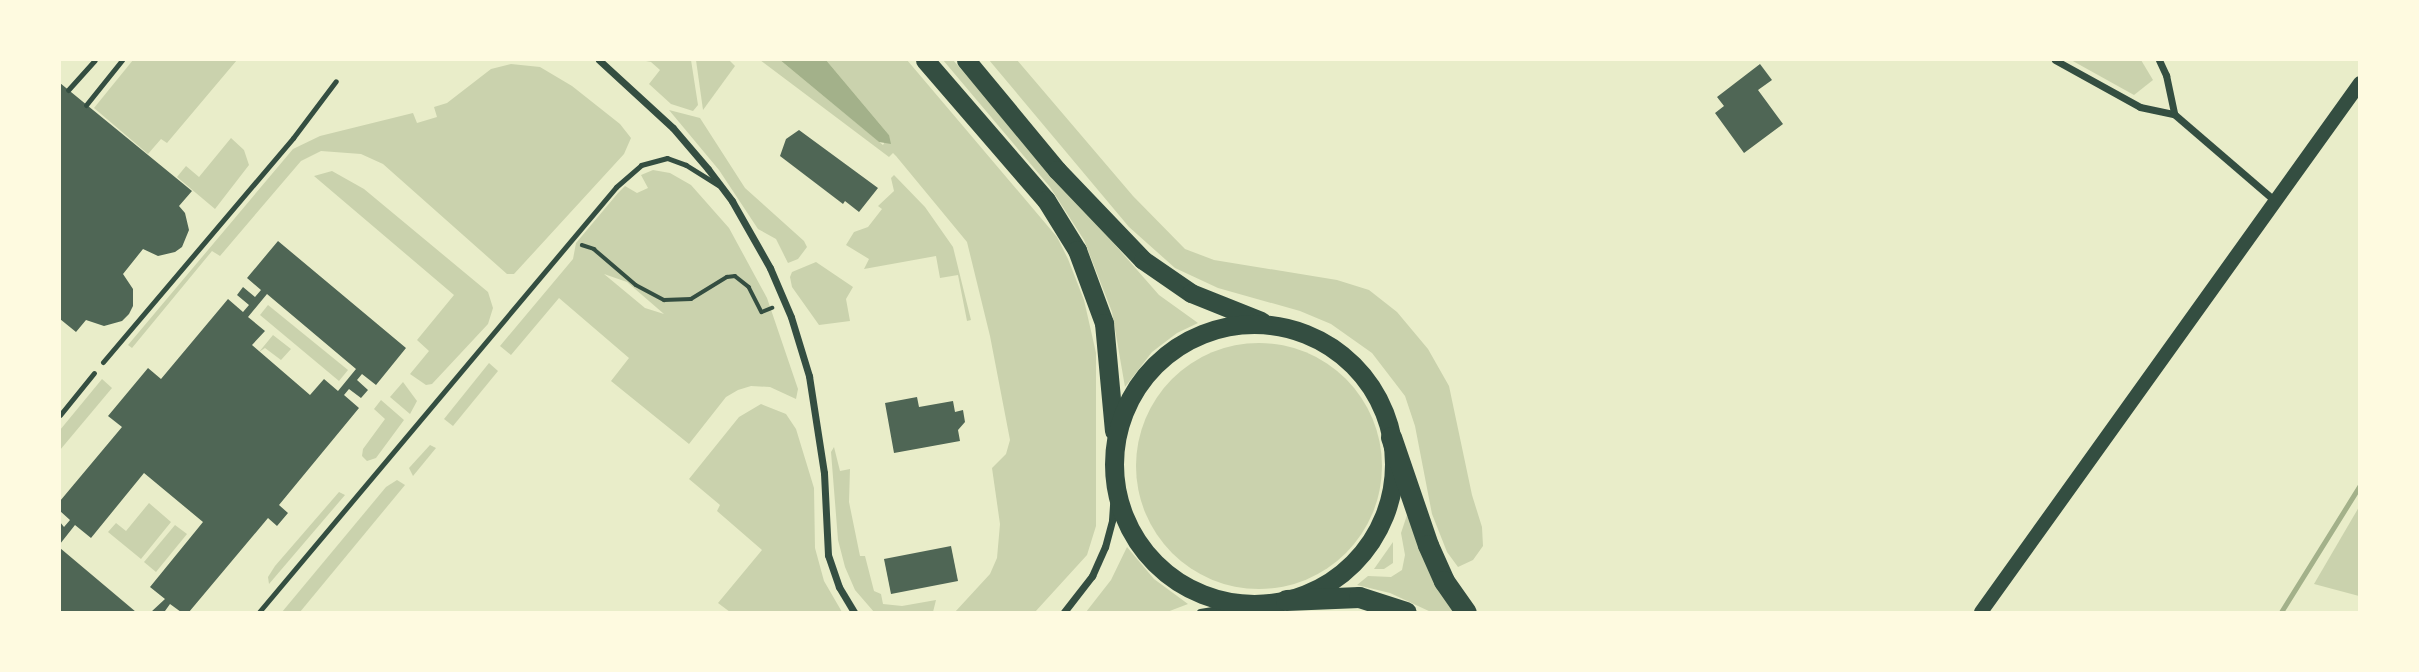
<!DOCTYPE html>
<style>
body{margin:0}
#map{position:relative;width:2419px;height:672px;overflow:hidden;background:#e9edc9;font-family:Jost,sans-serif}
div>[style]{position:absolute}
[style*='--x']{left:calc(var(--x)*1px);top:calc(var(--y)*1px);width:calc(var(--w)*1px);rotate:calc(var(--a)*1deg)}
.green>*{inset:0;background:#cad2ad}
.round{border-radius:50%}
.water>*{inset:0;background:#a3b18a}
.stream>*{height:5px;margin:-2.5px;padding:0 2.5px;transform-origin:2.5px;border-radius:2.5px;background:#a3b18a}
.building>*{inset:0;background:#4f6655}
.path>*{height:3.5px;margin:-1.75px;padding:0 1.75px;transform-origin:1.75px;border-radius:1.75px;background:#344e41}
.service>*{height:5px;margin:-2.5px;padding:0 2.5px;transform-origin:2.5px;border-radius:2.5px;background:#344e41}
.minor>*{height:7px;margin:-3.5px;padding:0 3.5px;transform-origin:3.5px;border-radius:3.5px;background:#344e41}
.secondary>*{height:14px;margin:-7px;padding:0 7px;transform-origin:7px;border-radius:7px;background:#344e41}
.trunk>*{height:19px;margin:-9.5px;padding:0 9.5px;transform-origin:9.5px;border-radius:9.5px;background:#344e41}
.trunk>.ring{margin:-9.5px;padding:0;box-sizing:content-box;background:none;border:19px solid #344e41;border-radius:50%}
.motorway>*{height:21px;margin:-10.5px;padding:0 10.5px;transform-origin:10.5px;border-radius:10.5px;background:#344e41}
span{translate:-50% -50%;white-space:nowrap;text-align:center;line-height:1.15;-webkit-text-stroke:5px #fefae0;paint-order:stroke}
.frame{position:absolute;inset:0;border:61px solid #fefae0;pointer-events:none}
</style>
<div id="map">
<div class="green">
<div style="clip-path:polygon(133px 60px,237px 60px,167px 143px,161px 139px,148px 154px,94px 108px)"></div>
<div style="clip-path:polygon(641px 60px,691px 60px,698px 105px,693px 111px,671px 104px,649px 84px,660px 70px,651px 62px)"></div>
<div style="clip-path:polygon(696px 60px,729px 60px,735px 66px,703px 110px)"></div>
<div style="clip-path:polygon(760px 60px,780px 60px,883px 145px,889px 135px,826px 60px,907px 60px,1057px 237px,1068px 259px,1084px 300px,1096px 353px,1096px 526px,1087px 555px,1035px 612px,955px 612px,990px 574px,997px 558px,1000px 524px,992px 468px,1006px 454px,1010px 440px,990px 336px,967px 242px,896px 156px,893px 153px,889px 157px)"></div>
<div style="clip-path:polygon(943px 60px,953px 60px,1159px 295px,1198px 323px,1177px 333px,1152px 352px,1125px 387px,1112px 312px,1084px 240px,1050px 187px)"></div>
<div style="clip-path:polygon(989px 60px,1017px 60px,1133px 196px,1185px 249px,1214px 260px,1337px 280px,1369px 290px,1397px 312px,1428px 349px,1449px 386px,1472px 495px,1482px 527px,1483px 546px,1473px 560px,1458px 567px,1447px 552px,1432px 514px,1415px 426px,1405px 396px,1372px 353px,1331px 324px,1300px 311px,1218px 288px,1175px 268px,1129px 227px)"></div>
<div style="clip-path:polygon(2071px 60px,2141px 60px,2153px 80px,2134px 95px)"></div>
<div style="clip-path:polygon(511px 64px,540px 67px,572px 86px,620px 124px,631px 138px,624px 154px,514px 274px,507px 274px,383px 164px,361px 154px,321px 151px,301px 161px,220px 256px,212px 251px,132px 348px,128px 345px,293px 149px,320px 136px,413px 113px,417px 123px,437px 117px,434px 107px,447px 103px,491px 69px)"></div>
<div style="clip-path:polygon(669px 110px,700px 118px,745px 188px,804px 241px,807px 247px,798px 259px,788px 263px,776px 239px,758px 229px,719px 170px)"></div>
<div style="clip-path:polygon(231px 138px,244px 150px,249px 165px,215px 209px,177px 177px,186px 166px,199px 177px)"></div>
<div style="clip-path:polygon(evenodd,653px 170px,670px 173px,691px 185px,729px 228px,767px 298px,798px 389px,796px 399px,770px 387px,751px 386px,738px 390px,726px 397px,689px 444px,611px 381px,629px 358px,559px 298px,511px 355px,500px 346px,573px 259px,576px 243px,618px 193px,625px 186px,637px 193px,648px 188px,641px 175px,653px 170px,604px 274px,627px 282px,664px 314px,645px 308px,604px 274px)"></div>
<div style="clip-path:polygon(332px 171px,364px 189px,488px 292px,493px 308px,488px 324px,432px 384px,426px 385px,410px 374px,429px 351px,417px 340px,454px 295px,314px 176px)"></div>
<div style="clip-path:polygon(894px 175px,925px 207px,953px 247px,971px 320px,967px 321px,958px 275px,940px 278px,936px 256px,864px 269px,869px 259px,846px 245px,854px 232px,868px 227px,882px 209px,878px 206px,894px 191px,891px 178px)"></div>
<div style="clip-path:polygon(816px 262px,853px 287px,846px 299px,850px 321px,819px 325px,792px 287px,790px 277px,792px 272px)"></div>
<div style="clip-path:polygon(268px 305px,348px 370px,339px 381px,260px 315px)"></div>
<div style="clip-path:polygon(273px 335px,291px 349px,281px 360px,265px 348px,259px 352px)"></div>
<div class="round" style="left:1136px;top:343px;width:246px;height:246px"></div>
<div style="clip-path:polygon(489px 363px,498px 371px,453px 426px,444px 419px)"></div>
<div style="clip-path:polygon(102px 379px,112px 388px,60px 450px,60px 430px)"></div>
<div style="clip-path:polygon(403px 382px,417px 401px,410px 414px,390px 397px)"></div>
<div style="clip-path:polygon(381px 400px,404px 420px,376px 458px,367px 461px,362px 456px,363px 449px,385px 419px,374px 409px)"></div>
<div style="clip-path:polygon(761px 404px,786px 414px,796px 429px,814px 488px,815px 548px,824px 581px,842px 612px,730px 612px,718px 603px,762px 550px,717px 511px,720px 505px,689px 479px,739px 417px)"></div>
<div style="clip-path:polygon(430px 445px,436px 448px,413px 476px,409px 468px)"></div>
<div style="clip-path:polygon(834px 447px,840px 471px,850px 469px,849px 502px,860px 556px,865px 556px,874px 591px,881px 594px,883px 604px,902px 606px,936px 600px,933px 612px,874px 612px,855px 590px,845px 567px,838px 540px,831px 452px)"></div>
<div style="clip-path:polygon(397px 480px,405px 485px,300px 612px,282px 612px,386px 487px)"></div>
<div style="clip-path:polygon(339px 492px,345px 495px,269px 584px,268px 577px,275px 566px)"></div>
<div style="clip-path:polygon(149px 503px,171px 522px,141px 559px,108px 532px,116px 523px,126px 531px)"></div>
<div style="clip-path:polygon(2359px 507px,2359px 596px,2314px 584px)"></div>
<div style="clip-path:polygon(1407px 515px,1430px 572px,1453px 612px,1431px 612px,1390px 593px,1357px 585px,1368px 576px,1391px 577px,1402px 570px,1405px 555px,1401px 533px)"></div>
<div style="clip-path:polygon(175px 525px,187px 534px,156px 572px,144px 562px)"></div>
<div style="clip-path:polygon(1393px 542px,1393px 563px,1384px 569px,1374px 569px)"></div>
<div style="clip-path:polygon(1127px 547px,1154px 579px,1188px 604px,1167px 612px,1086px 612px,1111px 580px)"></div>
</div>
<div class="water">
<div style="clip-path:polygon(780px 60px,826px 60px,889px 135px,891px 144px,879px 142px)"></div>
</div>
<div class="stream">
<div style="--x:2281;--y:612;--w:150;--a:-58.1"></div>
</div>
<div class="building">
<div style="clip-path:polygon(1760px 64px,1772px 80px,1758px 90px,1783px 124px,1744px 153px,1715px 113px,1724px 106px,1717px 97px)"></div>
<div style="clip-path:polygon(60px 83px,192px 191px,179px 206px,185px 213px,189px 230px,182px 247px,175px 252px,158px 256px,143px 249px,123px 274px,133px 289px,133px 306px,129px 314px,122px 321px,104px 326px,86px 320px,76px 332px,60px 319px)"></div>
<div style="clip-path:polygon(799px 130px,878px 188px,859px 212px,845px 201px,843px 204px,780px 156px,786px 139px)"></div>
<div style="clip-path:polygon(evenodd,278px 241px,406px 348px,376px 385px,362px 374px,357px 380px,368px 390px,361px 398px,349px 389px,344px 395px,359px 408px,279px 505px,288px 513px,277px 526px,268px 518px,189px 612px,181px 612px,170px 604px,165px 611px,167px 612px,151px 612px,165px 599px,150px 587px,203px 522px,144px 473px,91px 538px,75px 525px,60px 544px,60px 522px,64px 527px,70px 520px,60px 511px,60px 501px,122px 427px,108px 416px,148px 368px,161px 379px,228px 299px,243px 312px,249px 305px,237px 295px,243px 287px,255px 297px,261px 290px,247px 278px,278px 241px,267px 294px,356px 369px,338px 391px,324px 379px,310px 395px,252px 345px,265px 331px,248px 317px,267px 294px)"></div>
<div style="clip-path:polygon(917px 397px,919px 407px,953px 401px,955px 412px,963px 410px,965px 422px,958px 430px,960px 441px,894px 453px,885px 403px)"></div>
<div style="clip-path:polygon(951px 546px,958px 581px,891px 594px,884px 559px)"></div>
<div style="clip-path:polygon(60px 548px,136px 612px,60px 611px)"></div>
</div>
<div class="path">
<div style="--x:582;--y:245;--w:13;--a:18"></div>
<div style="--x:594;--y:249;--w:55;--a:40.6"></div>
<div style="--x:636;--y:285;--w:32;--a:28"></div>
<div style="--x:664;--y:300;--w:27;--a:-2"></div>
<div style="--x:691;--y:299;--w:42;--a:-31.4"></div>
<div style="--x:727;--y:277;--w:8;--a:-7"></div>
<div style="--x:735;--y:276;--w:18;--a:38"></div>
<div style="--x:749;--y:287;--w:28;--a:63"></div>
<div style="--x:762;--y:312;--w:11;--a:-22"></div>
</div>
<div class="service">
<div style="--x:68;--y:90;--w:40;--a:-48"></div>
<div style="--x:86;--y:105;--w:58;--a:-51.3"></div>
<div style="--x:103;--y:362;--w:294;--a:-49.7"></div>
<div style="--x:293;--y:138;--w:71;--a:-53"></div>
<div style="--x:60;--y:415;--w:54;--a:-51"></div>
<div style="--x:259;--y:612;--w:555;--a:-49.97"></div>
<div style="--x:616;--y:187;--w:33;--a:-41"></div>
<div style="--x:641;--y:165;--w:27;--a:-15"></div>
<div style="--x:667;--y:158;--w:20;--a:20"></div>
<div style="--x:686;--y:165;--w:38;--a:32"></div>
</div>
<div class="minor">
<div style="--x:599;--y:60;--w:100;--a:42.6"></div>
<div style="--x:673;--y:128;--w:54;--a:49.5"></div>
<div style="--x:708;--y:169;--w:40;--a:53"></div>
<div style="--x:732;--y:201;--w:77;--a:60.4"></div>
<div style="--x:770;--y:268;--w:53;--a:66.8"></div>
<div style="--x:791;--y:317;--w:62;--a:73"></div>
<div style="--x:809;--y:376;--w:98;--a:81.2"></div>
<div style="--x:824;--y:473;--w:82;--a:87.2"></div>
<div style="--x:828;--y:555;--w:34;--a:71"></div>
<div style="--x:839;--y:587;--w:29;--a:59"></div>
<div style="--x:2055;--y:60;--w:97;--a:28.9"></div>
<div style="--x:2140;--y:107;--w:35;--a:12"></div>
<div style="--x:2174;--y:114;--w:133;--a:40.7"></div>
<div style="--x:2159;--y:60;--w:17;--a:65"></div>
<div style="--x:2166;--y:75;--w:40;--a:78"></div>
<div style="--x:1064;--y:612;--w:46;--a:-52.1"></div>
<div style="--x:1092;--y:576;--w:32;--a:-66"></div>
<div style="--x:1105;--y:547;--w:28;--a:-75"></div>
<div style="--x:1112;--y:520;--w:44;--a:-86.1"></div>
<div style="--x:1200;--y:612;--w:62;--a:-9.3"></div>
</div>
<div class="secondary">
<div style="--x:1981;--y:612;--w:651;--a:-54.38"></div>
</div>
<div class="trunk">
<div style="--x:925;--y:60;--w:185;--a:49.2"></div>
<div style="--x:1046;--y:200;--w:59;--a:58.2"></div>
<div style="--x:1077;--y:250;--w:78;--a:69.7"></div>
<div style="--x:1104;--y:323;--w:108;--a:84.7"></div>
<div style="--x:966;--y:60;--w:143;--a:50.4"></div>
<div style="--x:1057;--y:170;--w:124;--a:46.3"></div>
<div style="--x:1143;--y:260;--w:58;--a:34.5"></div>
<div style="--x:1191;--y:293;--w:75;--a:21.8"></div>
<div class="ring" style="left:1114px;top:324px;width:261px;height:261px"></div>
</div>
<div class="motorway">
<div style="--x:1391;--y:437;--w:114;--a:71.1"></div>
<div style="--x:1428;--y:545;--w:39;--a:66"></div>
<div style="--x:1444;--y:581;--w:38;--a:55"></div>
<div style="--x:1286;--y:600;--w:73;--a:-2.4"></div>
<div style="--x:1359;--y:597;--w:49;--a:17.7"></div>
</div>
<div class="frame"></div>
</div>
